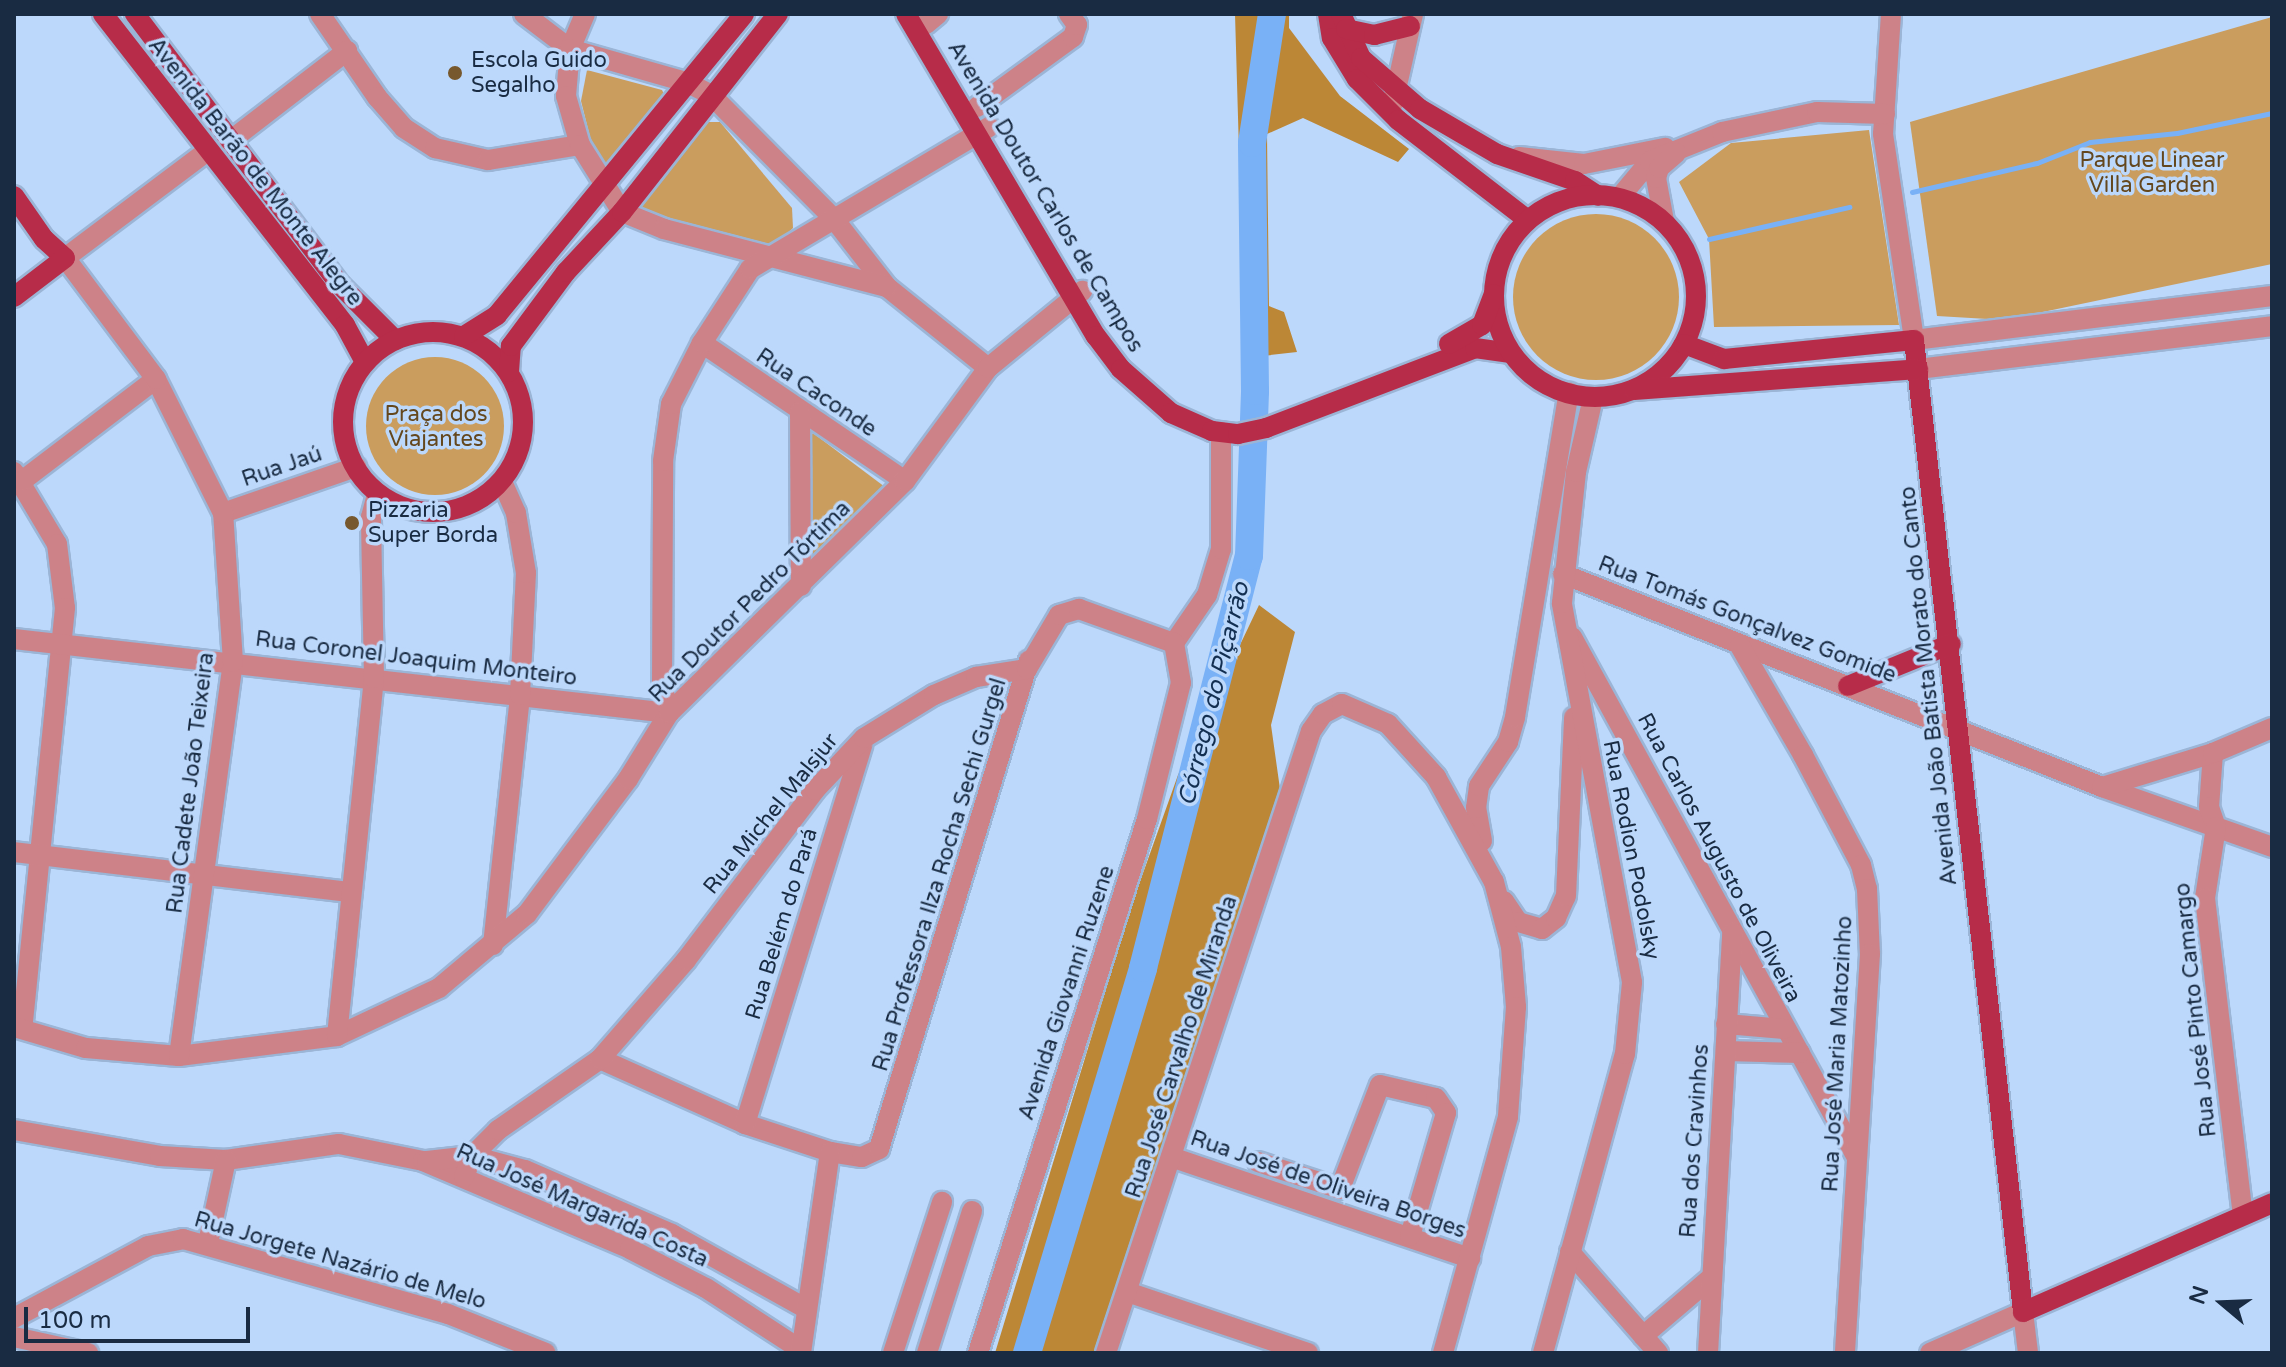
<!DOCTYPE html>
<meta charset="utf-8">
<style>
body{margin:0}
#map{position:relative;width:2286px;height:1367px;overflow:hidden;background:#bcd8fb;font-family:"Varela Round",sans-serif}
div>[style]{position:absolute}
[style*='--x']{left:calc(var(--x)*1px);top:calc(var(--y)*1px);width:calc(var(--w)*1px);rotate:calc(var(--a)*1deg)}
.green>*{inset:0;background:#ca9d5e}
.round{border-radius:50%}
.forest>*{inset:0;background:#bc8736}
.stream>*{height:5px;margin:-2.5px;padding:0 2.5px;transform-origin:2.5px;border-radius:2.5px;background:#79b1f6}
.river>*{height:28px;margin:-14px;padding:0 14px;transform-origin:14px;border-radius:14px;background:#79b1f6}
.roads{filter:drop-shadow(2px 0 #9bb5d6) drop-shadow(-2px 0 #9bb5d6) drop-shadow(0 2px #9bb5d6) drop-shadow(0 -2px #9bb5d6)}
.minor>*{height:20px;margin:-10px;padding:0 10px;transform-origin:10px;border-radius:10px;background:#cd8288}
.major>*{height:20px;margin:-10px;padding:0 10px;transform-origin:10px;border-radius:10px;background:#b72c49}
.major>.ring{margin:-10px;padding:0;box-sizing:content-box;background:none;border:20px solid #b72c49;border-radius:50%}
.dots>*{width:22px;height:22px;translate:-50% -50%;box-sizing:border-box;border:4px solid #bcd8fb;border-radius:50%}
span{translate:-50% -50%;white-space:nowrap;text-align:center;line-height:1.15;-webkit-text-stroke:7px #bcd8fb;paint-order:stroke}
.poi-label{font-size:22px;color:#192b42}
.left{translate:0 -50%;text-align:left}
.park-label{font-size:22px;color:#64471d}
.street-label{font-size:22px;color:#192b42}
.water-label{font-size:24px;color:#132f51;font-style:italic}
.frame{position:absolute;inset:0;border:16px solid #192b42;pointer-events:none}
.north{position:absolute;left:2182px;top:1263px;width:80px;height:80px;-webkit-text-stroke:6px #bcd8fb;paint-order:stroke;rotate:289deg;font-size:22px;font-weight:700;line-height:32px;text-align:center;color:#192b42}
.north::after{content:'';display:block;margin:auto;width:28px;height:36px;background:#192b42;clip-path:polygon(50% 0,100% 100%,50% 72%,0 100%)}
.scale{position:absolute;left:24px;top:1307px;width:226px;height:36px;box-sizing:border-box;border:4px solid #192b42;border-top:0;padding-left:10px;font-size:24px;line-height:28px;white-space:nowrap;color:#192b42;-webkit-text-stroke:6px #bcd8fb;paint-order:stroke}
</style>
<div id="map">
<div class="green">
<div style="clip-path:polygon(2272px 17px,2272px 264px,2005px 320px,1937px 316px,1910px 122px)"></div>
<div style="clip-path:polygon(587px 70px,662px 90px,667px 100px,611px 172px,591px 141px,581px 101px)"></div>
<div style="clip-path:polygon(706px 122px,720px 122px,792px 208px,793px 228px,775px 246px,760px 249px,642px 214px,642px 199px)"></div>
<div style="clip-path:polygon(1869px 130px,1899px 325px,1714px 327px,1709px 239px,1679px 182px,1731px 143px)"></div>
<div class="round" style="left:1513px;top:214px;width:166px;height:166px"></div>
<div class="round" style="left:366px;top:357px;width:138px;height:138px"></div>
<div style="clip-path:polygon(813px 433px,889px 490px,819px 562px,806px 561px,804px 443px)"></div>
</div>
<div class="forest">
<div style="clip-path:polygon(1235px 14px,1289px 14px,1289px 28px,1340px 96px,1409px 149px,1398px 162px,1303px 118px,1267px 134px,1269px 306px,1284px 312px,1297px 352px,1245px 358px)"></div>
<div style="clip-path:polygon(1259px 605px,1295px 632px,1271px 725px,1280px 789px,1095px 1353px,995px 1353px,1132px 904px,1178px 775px)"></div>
</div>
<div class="stream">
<div style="--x:1912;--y:192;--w:128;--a:-13.1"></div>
<div style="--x:2037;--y:163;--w:57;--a:-21.6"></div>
<div style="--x:2090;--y:142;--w:87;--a:-5.9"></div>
<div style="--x:2177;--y:133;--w:97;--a:-11.9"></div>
<div style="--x:1709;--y:239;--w:144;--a:-12.9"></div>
</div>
<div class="river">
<div style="--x:1027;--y:1353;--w:402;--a:-73.2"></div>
<div style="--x:1143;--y:968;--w:425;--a:-75.6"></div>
<div style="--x:1249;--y:556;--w:165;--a:-87.9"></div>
<div style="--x:1255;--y:391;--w:248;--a:-90.7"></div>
<div style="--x:1252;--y:143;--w:131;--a:-81.2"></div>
</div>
<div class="roads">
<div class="minor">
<div style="--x:320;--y:14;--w:101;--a:55.5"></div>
<div style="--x:377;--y:97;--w:41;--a:48.9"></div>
<div style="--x:404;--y:128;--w:37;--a:33"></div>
<div style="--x:435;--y:148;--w:54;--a:12.8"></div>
<div style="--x:488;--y:160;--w:93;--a:-9.3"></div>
<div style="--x:524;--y:14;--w:58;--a:37.3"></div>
<div style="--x:570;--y:49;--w:121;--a:15.9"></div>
<div style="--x:686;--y:82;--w:28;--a:27"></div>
<div style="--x:711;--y:95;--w:175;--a:45.2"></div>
<div style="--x:834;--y:219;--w:86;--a:52.1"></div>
<div style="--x:887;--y:287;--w:129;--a:38.7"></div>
<div style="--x:585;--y:14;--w:38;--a:113"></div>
<div style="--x:570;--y:49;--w:47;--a:94.9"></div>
<div style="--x:566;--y:96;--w:51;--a:74.1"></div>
<div style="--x:580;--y:145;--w:79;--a:57.9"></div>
<div style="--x:622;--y:212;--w:45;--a:22"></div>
<div style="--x:664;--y:229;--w:230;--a:14.6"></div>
<div style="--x:1891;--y:14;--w:120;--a:93.8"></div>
<div style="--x:1883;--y:134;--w:208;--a:81.4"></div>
<div style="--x:1914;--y:340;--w:361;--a:-7"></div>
<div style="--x:926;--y:24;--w:16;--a:-40"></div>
<div style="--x:1393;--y:103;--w:91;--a:-77.3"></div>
<div style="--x:977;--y:107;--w:119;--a:-36.1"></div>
<div style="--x:1073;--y:37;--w:13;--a:-72"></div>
<div style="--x:1077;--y:25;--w:14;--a:-126"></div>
<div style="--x:230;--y:141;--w:148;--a:-37.6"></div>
<div style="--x:1519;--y:157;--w:65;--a:6.1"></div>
<div style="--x:1584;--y:164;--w:83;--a:-11.2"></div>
<div style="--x:1620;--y:197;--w:47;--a:-50.2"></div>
<div style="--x:1650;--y:161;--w:78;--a:-21.9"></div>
<div style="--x:1722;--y:132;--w:97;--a:-11.9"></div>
<div style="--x:1817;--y:112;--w:68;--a:1.7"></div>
<div style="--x:1664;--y:221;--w:44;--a:-100.5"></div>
<div style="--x:1656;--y:178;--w:10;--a:-73"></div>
<div style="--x:1659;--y:168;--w:23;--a:-41"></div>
<div style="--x:702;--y:343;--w:245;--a:34.2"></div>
<div style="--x:1918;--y:369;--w:357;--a:-6.9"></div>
<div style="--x:800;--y:412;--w:174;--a:89.7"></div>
<div style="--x:14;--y:472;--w:84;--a:59.2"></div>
<div style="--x:57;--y:544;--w:64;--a:82.9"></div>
<div style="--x:65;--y:608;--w:422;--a:95.8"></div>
<div style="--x:22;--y:481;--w:168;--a:-37.3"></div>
<div style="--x:223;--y:513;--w:141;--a:-19.1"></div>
<div style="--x:1563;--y:574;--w:580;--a:21.56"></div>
<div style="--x:2102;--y:787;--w:180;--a:19.4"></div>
<div style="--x:1572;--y:637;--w:592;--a:61.31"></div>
<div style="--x:14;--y:639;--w:659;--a:6.45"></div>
<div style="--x:669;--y:713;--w:30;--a:-104"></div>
<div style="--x:662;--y:684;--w:223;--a:-89.7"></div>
<div style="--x:663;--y:461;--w:58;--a:-82"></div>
<div style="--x:671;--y:404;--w:68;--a:-63.1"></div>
<div style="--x:702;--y:343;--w:88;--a:-57"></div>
<div style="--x:750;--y:269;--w:278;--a:-30.7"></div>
<div style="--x:1174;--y:643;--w:58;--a:-55.5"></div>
<div style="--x:1207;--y:595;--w:48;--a:-73.1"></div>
<div style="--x:1221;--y:549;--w:117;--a:-90"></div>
<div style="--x:1740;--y:646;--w:126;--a:60"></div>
<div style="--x:1803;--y:755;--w:124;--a:62.2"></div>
<div style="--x:1861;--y:865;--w:25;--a:76"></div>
<div style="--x:1867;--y:889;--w:65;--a:87.4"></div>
<div style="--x:1870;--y:954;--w:400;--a:93.6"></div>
<div style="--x:2213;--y:753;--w:54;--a:94.2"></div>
<div style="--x:2209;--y:807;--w:21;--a:71"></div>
<div style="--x:2216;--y:827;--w:72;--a:98.8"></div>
<div style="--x:2205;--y:898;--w:319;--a:83.2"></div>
<div style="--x:2102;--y:787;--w:116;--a:-17"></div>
<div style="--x:2213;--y:753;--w:64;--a:-23"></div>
<div style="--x:1482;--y:841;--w:34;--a:-100"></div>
<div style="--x:1476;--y:808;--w:22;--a:-82"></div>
<div style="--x:1479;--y:786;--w:53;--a:-56.6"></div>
<div style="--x:1508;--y:742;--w:26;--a:-74"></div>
<div style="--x:1515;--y:717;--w:329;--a:-80.6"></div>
<div style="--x:14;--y:852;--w:338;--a:6.8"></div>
<div style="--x:1504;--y:901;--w:25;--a:56"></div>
<div style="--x:1518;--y:922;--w:25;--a:16"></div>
<div style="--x:1542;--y:929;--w:18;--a:-38"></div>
<div style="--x:1556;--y:918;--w:24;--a:-66"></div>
<div style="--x:1566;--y:896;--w:179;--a:-87.4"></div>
<div style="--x:493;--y:945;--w:251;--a:-83.8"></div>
<div style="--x:520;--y:695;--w:122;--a:-87.2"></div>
<div style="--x:526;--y:573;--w:61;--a:-99.5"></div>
<div style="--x:516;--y:513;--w:35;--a:-114"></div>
<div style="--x:1726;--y:1024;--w:58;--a:4.9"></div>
<div style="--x:14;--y:1027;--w:75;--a:16.3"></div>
<div style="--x:86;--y:1048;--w:93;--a:4.9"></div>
<div style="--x:179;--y:1056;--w:159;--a:-7.2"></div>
<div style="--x:337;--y:1036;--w:113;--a:-25.2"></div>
<div style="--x:439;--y:988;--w:115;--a:-40.1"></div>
<div style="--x:527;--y:914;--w:169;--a:-53.2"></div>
<div style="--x:628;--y:779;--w:78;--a:-58.2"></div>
<div style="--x:669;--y:713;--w:331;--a:-44.5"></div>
<div style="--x:905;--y:481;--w:140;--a:-53.7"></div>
<div style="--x:988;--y:368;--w:122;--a:-39.3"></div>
<div style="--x:337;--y:1036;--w:360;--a:-84.1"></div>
<div style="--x:374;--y:678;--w:161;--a:-91.1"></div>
<div style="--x:371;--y:517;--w:24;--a:-75"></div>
<div style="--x:1726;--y:1051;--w:74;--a:1.5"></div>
<div style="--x:179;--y:1056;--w:398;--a:-82.2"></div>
<div style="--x:233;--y:662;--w:149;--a:-93.8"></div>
<div style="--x:223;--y:513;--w:150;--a:-116.6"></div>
<div style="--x:156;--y:379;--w:151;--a:-126.9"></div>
<div style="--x:65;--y:258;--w:176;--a:-36.9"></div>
<div style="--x:600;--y:1059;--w:159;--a:24.1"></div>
<div style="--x:745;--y:1124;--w:89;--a:18.2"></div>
<div style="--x:830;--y:1152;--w:32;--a:9"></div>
<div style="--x:862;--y:1157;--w:19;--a:-25"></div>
<div style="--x:879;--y:1149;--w:511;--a:-72.95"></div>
<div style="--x:745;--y:1124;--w:397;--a:-72.8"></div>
<div style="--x:14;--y:1130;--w:148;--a:10.1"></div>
<div style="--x:160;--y:1156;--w:66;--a:3.5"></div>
<div style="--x:226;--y:1160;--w:114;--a:-8.1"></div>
<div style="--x:339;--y:1144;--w:86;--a:11.4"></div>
<div style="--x:423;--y:1161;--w:225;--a:23"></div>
<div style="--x:630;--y:1249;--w:85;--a:27.2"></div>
<div style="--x:706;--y:1288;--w:113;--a:33.1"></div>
<div style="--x:1171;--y:1157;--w:316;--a:18.7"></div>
<div style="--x:427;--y:1161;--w:45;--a:-6.3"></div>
<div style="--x:472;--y:1156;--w:55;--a:14.8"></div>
<div style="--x:525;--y:1170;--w:160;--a:23.5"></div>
<div style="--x:672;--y:1234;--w:152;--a:29.1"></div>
<div style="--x:1258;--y:1162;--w:86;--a:18.2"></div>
<div style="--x:1340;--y:1189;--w:111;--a:-69"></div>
<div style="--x:1380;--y:1085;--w:57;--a:13.1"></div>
<div style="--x:1436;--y:1098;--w:18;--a:56"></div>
<div style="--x:1446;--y:1113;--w:128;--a:106.3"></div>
<div style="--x:464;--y:1177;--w:22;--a:-69"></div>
<div style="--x:472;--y:1156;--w:37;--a:-45"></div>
<div style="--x:498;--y:1130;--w:124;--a:-34.8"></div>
<div style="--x:600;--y:1059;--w:131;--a:-49"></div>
<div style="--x:686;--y:960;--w:213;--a:-52.8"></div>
<div style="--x:815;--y:790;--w:71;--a:-46.7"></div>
<div style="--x:864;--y:738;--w:82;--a:-31.6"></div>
<div style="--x:934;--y:695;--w:46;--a:-23.2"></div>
<div style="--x:976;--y:677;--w:52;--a:-8.9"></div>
<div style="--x:1027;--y:669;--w:63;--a:-59.3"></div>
<div style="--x:1059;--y:615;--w:21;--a:-17"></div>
<div style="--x:1079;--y:609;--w:101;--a:19.7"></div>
<div style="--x:208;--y:1243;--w:85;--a:-77.8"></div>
<div style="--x:1570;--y:1252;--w:134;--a:48.9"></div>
<div style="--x:1127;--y:1292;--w:191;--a:18.6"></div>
<div style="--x:14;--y:1318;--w:152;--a:-28.2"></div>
<div style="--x:148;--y:1246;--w:36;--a:-11"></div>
<div style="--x:183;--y:1239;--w:275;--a:15.8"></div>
<div style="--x:448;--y:1314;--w:105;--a:21.7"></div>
<div style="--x:1643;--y:1336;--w:89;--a:-40.5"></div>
<div style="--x:14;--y:1337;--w:76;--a:12.2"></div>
<div style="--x:801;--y:1353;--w:203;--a:-81.8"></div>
<div style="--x:893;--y:1353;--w:159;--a:-72"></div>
<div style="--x:927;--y:1353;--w:149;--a:-72.4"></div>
<div style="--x:978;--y:1353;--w:560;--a:-72.44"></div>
<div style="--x:1147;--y:819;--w:140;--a:-76"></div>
<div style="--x:1181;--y:683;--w:41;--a:-99.9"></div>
<div style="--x:1106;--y:1353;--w:655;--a:-71.76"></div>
<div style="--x:1311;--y:731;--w:21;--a:-55"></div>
<div style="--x:1323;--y:714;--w:21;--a:-28"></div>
<div style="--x:1342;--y:704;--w:50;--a:23.5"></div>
<div style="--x:1388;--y:724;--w:72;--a:47.8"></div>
<div style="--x:1436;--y:777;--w:120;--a:61.1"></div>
<div style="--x:1494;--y:882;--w:67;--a:75.3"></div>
<div style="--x:1511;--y:947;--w:60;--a:85.2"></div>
<div style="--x:1516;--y:1007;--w:110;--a:94.2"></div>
<div style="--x:1508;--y:1117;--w:245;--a:105.4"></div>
<div style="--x:1543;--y:1353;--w:310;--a:-74.7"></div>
<div style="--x:1625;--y:1054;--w:72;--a:-84.4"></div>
<div style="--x:1632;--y:982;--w:385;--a:-100.5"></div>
<div style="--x:1562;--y:603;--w:132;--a:-83.9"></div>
<div style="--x:1576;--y:472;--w:76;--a:-77.1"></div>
<div style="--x:1708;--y:1353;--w:421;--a:-86.7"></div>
<div style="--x:1930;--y:1353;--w:102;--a:-23.8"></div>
<div style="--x:2023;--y:1312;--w:41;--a:83"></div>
</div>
<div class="major">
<div style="--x:103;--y:14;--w:394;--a:52.1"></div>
<div style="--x:345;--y:325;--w:42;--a:61.6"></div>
<div style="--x:135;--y:14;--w:340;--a:52.9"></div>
<div style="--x:340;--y:285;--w:78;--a:45"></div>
<div style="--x:906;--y:14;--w:374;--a:59.5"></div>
<div style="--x:1096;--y:336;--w:41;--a:52.9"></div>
<div style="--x:1121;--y:369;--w:67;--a:41.3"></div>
<div style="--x:1171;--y:413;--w:45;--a:23.7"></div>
<div style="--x:1212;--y:431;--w:26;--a:7"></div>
<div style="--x:1238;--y:434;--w:29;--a:-12"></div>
<div style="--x:1266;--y:428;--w:224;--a:-20.9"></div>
<div style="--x:1475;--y:348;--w:36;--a:8"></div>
<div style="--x:1328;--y:14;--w:24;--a:81"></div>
<div style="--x:1332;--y:38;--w:48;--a:58.6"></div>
<div style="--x:1357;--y:79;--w:58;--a:45"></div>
<div style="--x:1398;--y:120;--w:164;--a:37.6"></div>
<div style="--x:1341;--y:14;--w:48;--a:65.6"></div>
<div style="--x:1361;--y:58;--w:78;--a:40.8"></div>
<div style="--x:1420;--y:109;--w:89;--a:30.3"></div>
<div style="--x:1497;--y:154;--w:83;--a:19.1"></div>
<div style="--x:1575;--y:181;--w:27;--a:33"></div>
<div style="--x:1346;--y:29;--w:29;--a:12"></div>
<div style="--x:1374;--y:35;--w:37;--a:-14"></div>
<div class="ring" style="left:1494px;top:195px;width:182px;height:182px"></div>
<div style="--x:14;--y:196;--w:52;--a:55.1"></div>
<div style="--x:44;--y:239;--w:28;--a:42"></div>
<div style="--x:65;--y:258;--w:64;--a:142.6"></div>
<div class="ring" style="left:343px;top:332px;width:160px;height:160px"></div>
<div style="--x:464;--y:336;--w:39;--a:-32"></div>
<div style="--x:497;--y:315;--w:389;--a:-50.6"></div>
<div style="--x:1449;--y:344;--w:38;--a:-30"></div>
<div style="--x:1482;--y:325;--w:33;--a:-69"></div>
<div style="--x:1684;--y:344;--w:43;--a:20.6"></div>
<div style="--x:1724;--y:359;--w:191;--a:-5.7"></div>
<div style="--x:1914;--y:340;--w:978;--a:83.6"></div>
<div style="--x:2023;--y:1312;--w:272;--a:-23.6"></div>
<div style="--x:509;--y:372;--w:26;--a:-86"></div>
<div style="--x:511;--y:346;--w:92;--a:-53.4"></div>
<div style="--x:566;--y:272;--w:82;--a:-47"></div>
<div style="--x:622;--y:212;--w:252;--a:-51.8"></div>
<div style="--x:1634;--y:390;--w:285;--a:-4.2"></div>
<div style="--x:1848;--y:686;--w:111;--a:-22.2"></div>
</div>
</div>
<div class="dots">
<div style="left:455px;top:73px;background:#77582d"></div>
<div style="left:352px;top:523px;background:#77582d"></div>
</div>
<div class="poi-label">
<span class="left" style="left:471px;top:73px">Escola Guido<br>Segalho</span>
<span class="left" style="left:368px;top:523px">Pizzaria<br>Super Borda</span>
</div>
<div class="park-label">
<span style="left:2152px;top:173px">Parque Linear<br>Villa Garden</span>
<span style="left:436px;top:427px">Praça dos<br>Viajantes</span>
</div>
<div class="street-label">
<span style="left:255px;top:172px;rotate:52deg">Avenida Barão de Monte Alegre</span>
<span style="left:1045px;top:197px;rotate:59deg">Avenida Doutor Carlos de Campos</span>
<span style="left:816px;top:393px;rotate:34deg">Rua Caconde</span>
<span style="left:282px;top:467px;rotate:-19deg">Rua Jaú</span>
<span style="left:750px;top:602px;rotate:-45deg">Rua Doutor Pedro Tórtima</span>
<span style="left:1747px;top:620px;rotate:21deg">Rua Tomás Gonçalvez Gomide</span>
<span style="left:416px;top:659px;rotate:7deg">Rua Coronel Joaquim Monteiro</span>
<span style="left:1929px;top:686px;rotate:-96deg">Avenida João Batista Morato do Canto</span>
<span style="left:191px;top:783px;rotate:-83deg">Rua Cadete João Teixeira</span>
<span style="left:771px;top:814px;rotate:-51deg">Rua Michel Malsjur</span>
<span style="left:1631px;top:850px;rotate:79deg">Rua Rodion Podolsky</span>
<span style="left:1719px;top:858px;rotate:62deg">Rua Carlos Augusto de Oliveira</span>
<span style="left:940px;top:875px;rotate:-73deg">Rua Professora Ilza Rocha Sechi Gurgel</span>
<span style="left:782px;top:924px;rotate:-73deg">Rua Belém do Pará</span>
<span style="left:1067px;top:993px;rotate:-72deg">Avenida Giovanni Ruzene</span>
<span style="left:2196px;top:1010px;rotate:-96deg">Rua José Pinto Camargo</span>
<span style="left:1182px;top:1047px;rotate:-72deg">Rua José Carvalho de Miranda</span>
<span style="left:1838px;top:1054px;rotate:-87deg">Rua José Maria Matozinho</span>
<span style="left:1695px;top:1141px;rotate:-86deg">Rua dos Cravinhos</span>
<span style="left:1328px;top:1185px;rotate:19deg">Rua José de Oliveira Borges</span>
<span style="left:582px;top:1206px;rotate:24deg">Rua José Margarida Costa</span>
<span style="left:340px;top:1261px;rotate:16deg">Rua Jorgete Nazário de Melo</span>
</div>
<div class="water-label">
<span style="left:1214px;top:694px;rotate:-76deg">Córrego do Piçarrão</span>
</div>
<div class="frame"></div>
<div class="north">N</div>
<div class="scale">100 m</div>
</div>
